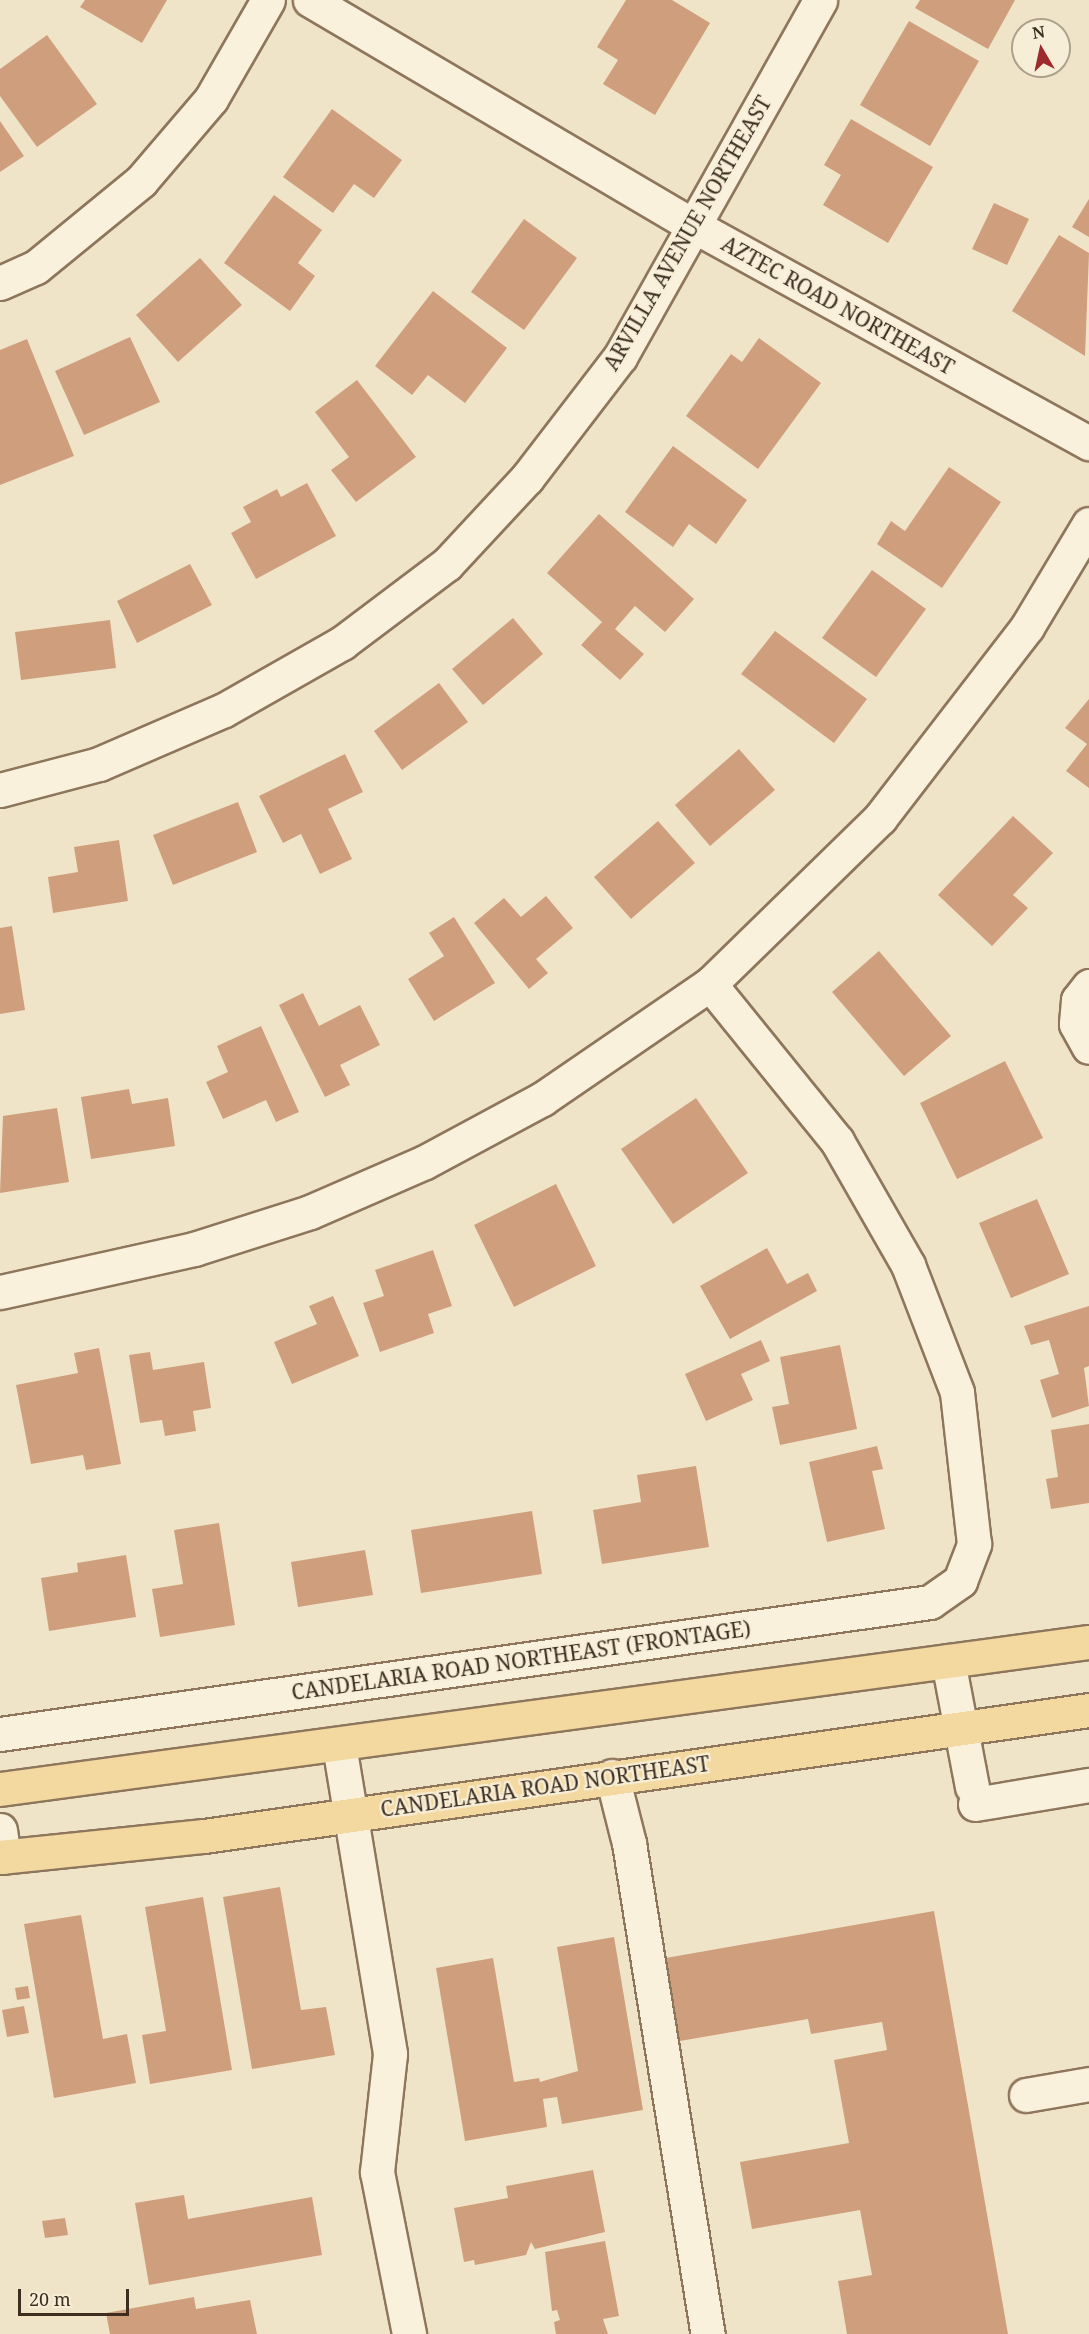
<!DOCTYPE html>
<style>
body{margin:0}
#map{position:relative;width:1089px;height:2334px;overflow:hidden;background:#f0e4c8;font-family:"Noto Serif",serif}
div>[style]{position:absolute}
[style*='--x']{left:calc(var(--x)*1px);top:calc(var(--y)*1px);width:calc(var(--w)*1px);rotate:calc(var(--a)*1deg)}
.building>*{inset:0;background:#cf9f7d}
.roads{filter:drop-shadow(2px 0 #8d765c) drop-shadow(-2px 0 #8d765c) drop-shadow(0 2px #8d765c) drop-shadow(0 -2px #8d765c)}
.minor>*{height:33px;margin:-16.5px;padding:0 16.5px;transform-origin:16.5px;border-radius:16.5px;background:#faf1dc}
.major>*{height:33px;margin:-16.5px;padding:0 16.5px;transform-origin:16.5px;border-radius:16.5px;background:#f3d9a0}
span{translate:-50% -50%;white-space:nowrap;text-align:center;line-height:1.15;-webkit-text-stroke:4.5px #f7eed8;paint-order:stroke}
.street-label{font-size:21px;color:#3d2e20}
.north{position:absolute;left:1011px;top:18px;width:60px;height:60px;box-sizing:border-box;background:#f7eed8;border:2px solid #ada18e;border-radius:50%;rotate:351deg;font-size:16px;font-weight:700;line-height:24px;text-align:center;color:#3d2e20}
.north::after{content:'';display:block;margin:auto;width:21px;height:27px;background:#9e2a2b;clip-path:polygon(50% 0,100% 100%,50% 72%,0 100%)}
.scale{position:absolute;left:18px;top:2289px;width:111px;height:27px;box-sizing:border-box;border:3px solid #3d2e20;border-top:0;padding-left:8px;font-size:18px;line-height:21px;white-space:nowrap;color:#3d2e20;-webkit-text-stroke:4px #f7eed8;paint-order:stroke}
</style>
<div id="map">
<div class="building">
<div style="clip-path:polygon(85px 0,167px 0,142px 43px,80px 7px)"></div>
<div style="clip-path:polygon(626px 0,672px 0,710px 23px,655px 115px,603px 84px,618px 60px,597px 47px)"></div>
<div style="clip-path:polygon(920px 0,1015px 0,988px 49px,915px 8px)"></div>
<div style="clip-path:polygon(909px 21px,979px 61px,930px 146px,860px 105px)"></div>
<div style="clip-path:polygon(47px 35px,97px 104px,37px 147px,0 96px,0 69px)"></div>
<div style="clip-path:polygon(332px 109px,402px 160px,374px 198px,354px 184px,333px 213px,283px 177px)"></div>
<div style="clip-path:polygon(851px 119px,933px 167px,888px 243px,823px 205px,841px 175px,824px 165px)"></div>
<div style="clip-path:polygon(0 121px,24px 156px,0 172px)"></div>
<div style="clip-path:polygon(274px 195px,322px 230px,298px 263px,315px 276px,290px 311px,224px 263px)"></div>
<div style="clip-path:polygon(1089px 199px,1089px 237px,1072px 227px)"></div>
<div style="clip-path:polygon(994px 203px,1029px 219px,1007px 265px,972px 249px)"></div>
<div style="clip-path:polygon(524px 219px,577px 258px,524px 330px,471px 292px)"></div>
<div style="clip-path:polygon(1059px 235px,1089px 253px,1085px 356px,1012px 311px)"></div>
<div style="clip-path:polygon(200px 258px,242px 305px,178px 362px,136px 315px)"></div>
<div style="clip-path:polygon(433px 291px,507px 348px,465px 403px,428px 375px,412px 395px,375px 366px)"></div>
<div style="clip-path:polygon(130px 337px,160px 402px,84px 435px,55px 371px)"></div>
<div style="clip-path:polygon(759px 338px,821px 383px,758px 469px,686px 416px,731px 354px,742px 362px)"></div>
<div style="clip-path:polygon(27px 339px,74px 456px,0 485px,0 350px)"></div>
<div style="clip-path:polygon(357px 380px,416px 457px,356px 502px,331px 470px,349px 457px,315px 412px)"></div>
<div style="clip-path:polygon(673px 446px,747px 500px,716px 544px,689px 524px,673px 547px,625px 512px)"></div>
<div style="clip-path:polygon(949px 467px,1001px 502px,942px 588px,877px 544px,891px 521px,905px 531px)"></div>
<div style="clip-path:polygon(307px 483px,336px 536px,256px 579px,231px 533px,251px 522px,243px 507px,277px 489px,281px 497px)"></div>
<div style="clip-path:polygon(599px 514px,694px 599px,665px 632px,635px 606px,615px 629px,644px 654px,620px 680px,581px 645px,602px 622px,547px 573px)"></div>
<div style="clip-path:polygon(190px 564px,212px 605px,137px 643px,117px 601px)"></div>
<div style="clip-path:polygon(872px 570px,926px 609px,876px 677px,822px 638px)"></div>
<div style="clip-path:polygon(513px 618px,543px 654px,483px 705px,452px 669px)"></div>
<div style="clip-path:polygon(110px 620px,116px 668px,21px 680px,15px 632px)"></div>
<div style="clip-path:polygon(775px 631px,867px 699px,834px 743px,741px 674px)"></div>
<div style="clip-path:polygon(439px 683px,468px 722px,402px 770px,374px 731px)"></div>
<div style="clip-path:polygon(1089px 699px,1089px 788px,1066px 771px,1087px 744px,1065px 728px)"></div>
<div style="clip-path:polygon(739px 749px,775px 790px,710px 846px,675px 805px)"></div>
<div style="clip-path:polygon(345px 754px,363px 792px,328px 809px,352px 859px,320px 874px,301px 834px,283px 843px,259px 796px)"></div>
<div style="clip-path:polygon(238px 802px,257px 852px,173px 885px,153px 835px)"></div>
<div style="clip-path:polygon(1013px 816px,1053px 853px,1013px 895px,1028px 908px,992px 946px,938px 895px)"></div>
<div style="clip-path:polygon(658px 821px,695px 863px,631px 919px,594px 877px)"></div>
<div style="clip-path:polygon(119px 840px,128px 901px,53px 913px,48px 877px,78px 872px,74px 847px)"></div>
<div style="clip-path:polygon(546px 896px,573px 928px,536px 959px,548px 973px,529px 989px,474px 923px,504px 898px,521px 917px)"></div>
<div style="clip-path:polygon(454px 917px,495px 983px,434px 1021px,408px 979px,444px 956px,429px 933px)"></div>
<div style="clip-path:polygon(12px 926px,25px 1010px,0 1014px,0 928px)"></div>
<div style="clip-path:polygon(879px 951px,951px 1036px,904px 1076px,832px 992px)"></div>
<div style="clip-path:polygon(303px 993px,319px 1026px,360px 1005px,380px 1045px,340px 1065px,350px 1085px,325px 1097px,279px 1005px)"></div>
<div style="clip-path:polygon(261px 1026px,299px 1112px,276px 1122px,266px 1100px,223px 1119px,206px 1082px,228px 1072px,217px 1046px)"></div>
<div style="clip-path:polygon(1005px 1061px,1043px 1138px,957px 1179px,920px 1103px)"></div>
<div style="clip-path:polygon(129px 1089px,132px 1104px,168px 1098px,175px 1146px,91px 1159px,81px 1097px)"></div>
<div style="clip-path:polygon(696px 1098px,748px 1173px,673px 1224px,621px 1149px)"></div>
<div style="clip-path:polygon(57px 1108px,69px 1182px,0 1193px,3px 1116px)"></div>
<div style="clip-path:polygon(556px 1184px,596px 1266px,514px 1307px,474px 1225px)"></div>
<div style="clip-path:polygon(1037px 1199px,1069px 1274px,1011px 1298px,979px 1223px)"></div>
<div style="clip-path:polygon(767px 1248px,787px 1284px,808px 1273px,817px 1291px,730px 1339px,700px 1286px)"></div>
<div style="clip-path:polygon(433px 1250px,452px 1306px,428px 1314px,434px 1333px,380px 1352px,363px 1303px,384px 1296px,375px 1270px)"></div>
<div style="clip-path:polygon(333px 1296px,359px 1356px,292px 1384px,274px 1342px,317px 1324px,309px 1306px)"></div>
<div style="clip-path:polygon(1089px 1306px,1089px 1366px,1084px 1368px,1089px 1406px,1052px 1418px,1040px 1380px,1059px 1374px,1049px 1340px,1031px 1345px,1024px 1326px)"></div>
<div style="clip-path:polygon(761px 1340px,770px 1361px,741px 1374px,753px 1400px,706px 1421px,685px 1374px)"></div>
<div style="clip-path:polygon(840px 1345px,857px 1429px,780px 1445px,772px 1407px,789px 1404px,780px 1357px)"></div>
<div style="clip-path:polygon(99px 1348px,121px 1464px,86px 1470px,83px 1455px,31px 1464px,16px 1385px,78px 1373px,74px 1353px)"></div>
<div style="clip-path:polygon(150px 1352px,153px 1370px,204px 1362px,211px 1408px,193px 1411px,196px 1431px,165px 1436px,162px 1420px,140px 1423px,129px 1355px)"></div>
<div style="clip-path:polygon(1089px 1424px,1089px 1503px,1051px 1509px,1046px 1479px,1058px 1477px,1051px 1430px)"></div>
<div style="clip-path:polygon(877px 1446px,883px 1469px,872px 1471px,885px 1529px,827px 1542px,809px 1462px)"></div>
<div style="clip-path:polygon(696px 1466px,709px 1547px,602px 1564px,593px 1510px,641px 1502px,637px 1475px)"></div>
<div style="clip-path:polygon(532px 1511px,542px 1574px,421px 1593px,411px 1530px)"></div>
<div style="clip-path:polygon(219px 1523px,235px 1625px,160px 1637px,152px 1589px,183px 1584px,174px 1530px)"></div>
<div style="clip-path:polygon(365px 1550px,373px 1595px,298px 1607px,291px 1562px)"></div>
<div style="clip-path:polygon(126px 1555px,136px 1617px,49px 1631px,41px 1578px,78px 1572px,77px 1563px)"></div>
<div style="clip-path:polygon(280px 1887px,301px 2010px,326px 2007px,335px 2055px,252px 2069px,223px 1897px)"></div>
<div style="clip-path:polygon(203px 1897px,232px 2070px,150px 2084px,142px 2035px,166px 2031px,145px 1907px)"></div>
<div style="clip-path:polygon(934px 1911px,1008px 2334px,847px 2334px,838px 2281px,872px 2275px,860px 2210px,752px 2229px,740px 2162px,849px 2143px,834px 2060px,887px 2050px,882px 2022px,811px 2034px,808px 2019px,674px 2042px,660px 1959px)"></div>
<div style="clip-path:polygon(81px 1915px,103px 2039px,127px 2034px,136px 2083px,54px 2098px,24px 1924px)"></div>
<div style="clip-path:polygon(614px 1937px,643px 2110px,562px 2124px,557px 2097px,543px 2099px,547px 2127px,465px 2141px,436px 1968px,493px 1958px,514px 2082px,539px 2078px,540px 2082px,578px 2071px,557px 1947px)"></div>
<div style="clip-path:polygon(28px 1986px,30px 1998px,17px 2000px,15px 1988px)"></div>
<div style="clip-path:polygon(24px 2006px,29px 2033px,7px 2037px,2px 2010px)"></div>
<div style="clip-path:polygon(593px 2170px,605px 2232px,535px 2249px,531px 2242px,526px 2255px,475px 2265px,474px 2260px,464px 2262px,454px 2208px,508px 2198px,506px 2186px)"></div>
<div style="clip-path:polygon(184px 2195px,188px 2219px,312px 2197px,322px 2255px,149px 2285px,135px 2203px)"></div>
<div style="clip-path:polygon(65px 2218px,68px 2235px,45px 2238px,42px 2221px)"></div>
<div style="clip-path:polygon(605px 2241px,619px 2316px,603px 2319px,608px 2334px,556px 2334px,554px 2322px,560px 2320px,557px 2310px,552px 2311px,545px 2252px)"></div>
<div style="clip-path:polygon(194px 2297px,196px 2309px,250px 2300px,257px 2334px,110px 2334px,106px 2313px)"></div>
</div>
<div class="roads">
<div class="minor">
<div style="--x:310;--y:0;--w:446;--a:30.5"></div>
<div style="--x:694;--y:226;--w:451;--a:28.8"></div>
<div style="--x:0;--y:283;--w:39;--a:-24"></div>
<div style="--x:36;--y:267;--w:136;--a:-39.3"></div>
<div style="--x:141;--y:181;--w:108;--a:-49.5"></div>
<div style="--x:211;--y:99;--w:114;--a:-60.1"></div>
<div style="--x:0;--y:790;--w:102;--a:-14.7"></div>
<div style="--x:99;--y:764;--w:136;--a:-23.4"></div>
<div style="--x:224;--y:710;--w:136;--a:-29.6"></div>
<div style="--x:342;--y:643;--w:131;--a:-37"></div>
<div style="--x:447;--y:564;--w:117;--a:-47.1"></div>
<div style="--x:527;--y:478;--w:153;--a:-52.5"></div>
<div style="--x:620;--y:357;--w:409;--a:-60.7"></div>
<div style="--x:1089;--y:986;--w:18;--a:128"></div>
<div style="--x:1078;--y:1000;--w:24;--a:95"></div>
<div style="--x:1076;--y:1024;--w:26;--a:61"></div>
<div style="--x:0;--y:1292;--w:199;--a:-12.5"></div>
<div style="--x:194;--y:1249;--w:122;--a:-17.7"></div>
<div style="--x:310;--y:1212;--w:125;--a:-23.5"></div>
<div style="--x:425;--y:1162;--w:133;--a:-28.3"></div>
<div style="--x:542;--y:1099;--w:204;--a:-34.4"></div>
<div style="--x:710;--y:984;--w:238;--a:-44.3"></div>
<div style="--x:880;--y:818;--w:241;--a:-52.4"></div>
<div style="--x:1027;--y:627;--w:120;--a:-59"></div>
<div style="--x:948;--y:1661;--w:128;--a:79.2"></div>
<div style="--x:0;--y:1734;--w:939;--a:-8.08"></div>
<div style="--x:930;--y:1602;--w:37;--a:-35"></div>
<div style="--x:960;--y:1581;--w:40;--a:-69"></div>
<div style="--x:974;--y:1544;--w:153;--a:-96.4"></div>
<div style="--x:957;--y:1392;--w:136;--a:-111.1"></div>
<div style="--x:908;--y:1265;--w:143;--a:-119.8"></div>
<div style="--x:837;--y:1141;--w:202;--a:-129"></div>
<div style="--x:339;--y:1745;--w:313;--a:80.6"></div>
<div style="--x:390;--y:2054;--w:119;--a:96.3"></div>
<div style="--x:377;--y:2172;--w:165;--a:78.8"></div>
<div style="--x:612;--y:1776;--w:69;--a:75.8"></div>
<div style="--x:629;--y:1843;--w:497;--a:80.9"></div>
<div style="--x:975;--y:1804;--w:116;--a:-9.5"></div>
<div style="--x:0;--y:1830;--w:27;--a:82"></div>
<div style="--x:1026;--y:2095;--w:64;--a:-9.9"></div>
</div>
<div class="major">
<div style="--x:0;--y:1789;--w:1099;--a:-7.69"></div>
<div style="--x:0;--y:1857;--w:205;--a:-5.9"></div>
<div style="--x:204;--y:1836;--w:894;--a:-8.1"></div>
</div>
</div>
<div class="street-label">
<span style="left:687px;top:233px;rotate:-60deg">ARVILLA AVENUE NORTHEAST</span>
<span style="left:838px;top:305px;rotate:29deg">AZTEC ROAD NORTHEAST</span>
<span style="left:521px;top:1660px;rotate:-8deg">CANDELARIA ROAD NORTHEAST (FRONTAGE)</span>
<span style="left:545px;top:1786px;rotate:-8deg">CANDELARIA ROAD NORTHEAST</span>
</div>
<div class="north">N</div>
<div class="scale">20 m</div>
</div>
